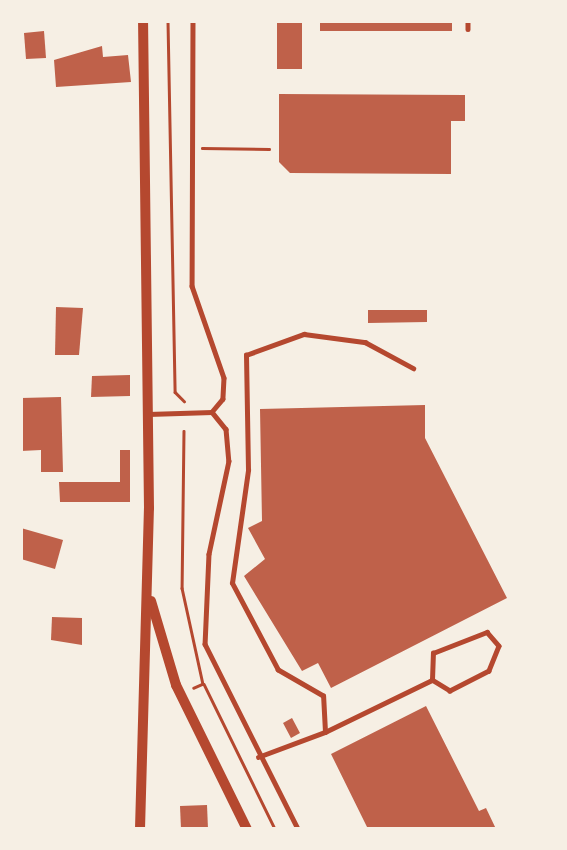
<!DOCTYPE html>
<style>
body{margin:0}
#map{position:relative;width:567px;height:850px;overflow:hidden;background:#f6efe4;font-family:Lato,sans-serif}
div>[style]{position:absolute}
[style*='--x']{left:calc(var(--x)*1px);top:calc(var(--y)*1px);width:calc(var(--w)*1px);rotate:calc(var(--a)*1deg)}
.building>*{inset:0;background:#bf614a}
.path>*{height:2.5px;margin:-1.25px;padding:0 1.25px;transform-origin:1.25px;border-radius:1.25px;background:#b5482f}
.service>*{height:4.5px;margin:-2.25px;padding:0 2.25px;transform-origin:2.25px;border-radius:2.25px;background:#b5482f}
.tertiary>*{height:10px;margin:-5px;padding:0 5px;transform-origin:5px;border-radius:5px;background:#b5482f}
span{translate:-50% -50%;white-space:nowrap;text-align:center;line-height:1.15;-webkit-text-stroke:6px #f6efe4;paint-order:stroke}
.frame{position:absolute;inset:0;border:23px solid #f6efe4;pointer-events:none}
</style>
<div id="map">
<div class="building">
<div style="clip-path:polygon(277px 21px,302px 21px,302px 69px,277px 69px)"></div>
<div style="clip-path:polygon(320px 21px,452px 21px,452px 31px,320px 31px)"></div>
<div style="clip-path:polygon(44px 31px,46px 58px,26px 59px,24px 33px)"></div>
<div style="clip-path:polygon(102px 46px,103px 57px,128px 55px,131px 82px,56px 87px,54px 60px)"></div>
<div style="clip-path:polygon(279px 94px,465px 95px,465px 121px,451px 121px,451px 174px,290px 173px,279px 162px)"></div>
<div style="clip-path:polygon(56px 307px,83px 308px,79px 355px,55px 355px)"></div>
<div style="clip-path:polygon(368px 310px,427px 310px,427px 322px,368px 323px)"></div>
<div style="clip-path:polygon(130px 375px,130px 396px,91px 397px,92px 376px)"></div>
<div style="clip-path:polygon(61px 397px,63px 472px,41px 472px,41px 450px,21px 451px,21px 398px)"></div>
<div style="clip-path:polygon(425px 405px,425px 438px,507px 598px,331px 688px,318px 663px,302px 671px,244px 576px,265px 559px,248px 528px,262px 521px,260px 409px)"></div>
<div style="clip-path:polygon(120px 450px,130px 450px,130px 502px,60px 502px,59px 482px,120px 482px)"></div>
<div style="clip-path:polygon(21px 528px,63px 540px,55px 569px,21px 559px)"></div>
<div style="clip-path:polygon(52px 617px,82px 618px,82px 645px,51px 640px)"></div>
<div style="clip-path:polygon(426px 706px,479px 811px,486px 808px,496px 829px,368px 829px,331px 754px)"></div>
<div style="clip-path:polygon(292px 718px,300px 733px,291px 738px,283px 723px)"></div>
<div style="clip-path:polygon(207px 805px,208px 829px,181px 829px,180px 806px)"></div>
</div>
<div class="path">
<div style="--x:168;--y:21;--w:371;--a:88.9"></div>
<div style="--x:175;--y:392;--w:13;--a:45"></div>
<div style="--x:202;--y:148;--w:67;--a:0.9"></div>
<div style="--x:184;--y:431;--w:157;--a:90.7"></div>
<div style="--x:182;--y:588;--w:98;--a:77.7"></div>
<div style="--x:203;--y:684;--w:10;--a:156"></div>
<div style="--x:204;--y:684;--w:161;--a:63.9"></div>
</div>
<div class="service">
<div style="--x:193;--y:21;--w:265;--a:90.2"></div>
<div style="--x:192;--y:286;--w:97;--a:70.8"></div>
<div style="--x:224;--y:378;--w:21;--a:93"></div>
<div style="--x:223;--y:399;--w:17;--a:130"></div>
<div style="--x:468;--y:21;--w:8;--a:90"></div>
<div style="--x:148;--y:414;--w:64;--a:-1.8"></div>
<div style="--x:212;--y:412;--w:22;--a:51"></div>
<div style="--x:226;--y:429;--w:32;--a:85"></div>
<div style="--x:229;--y:461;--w:95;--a:102.1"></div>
<div style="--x:209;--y:554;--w:90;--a:92.5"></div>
<div style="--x:205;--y:644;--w:207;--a:63.3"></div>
<div style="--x:487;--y:632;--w:18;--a:49"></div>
<div style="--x:499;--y:646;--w:27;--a:112"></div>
<div style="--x:489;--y:671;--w:44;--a:152.9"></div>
<div style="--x:450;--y:691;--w:21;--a:-149"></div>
<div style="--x:432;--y:680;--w:27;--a:-88"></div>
<div style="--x:433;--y:653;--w:58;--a:-21.3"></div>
<div style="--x:325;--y:732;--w:119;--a:-25.9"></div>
<div style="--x:258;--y:757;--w:72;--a:-20.5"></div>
<div style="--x:325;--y:732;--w:36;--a:-93"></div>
<div style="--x:323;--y:696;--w:52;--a:-150"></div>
<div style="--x:278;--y:670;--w:98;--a:-117.9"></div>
<div style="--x:232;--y:583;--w:114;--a:-81.9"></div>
<div style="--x:248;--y:470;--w:115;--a:-91"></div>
<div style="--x:246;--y:355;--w:62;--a:-19.9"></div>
<div style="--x:304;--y:334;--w:62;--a:7.5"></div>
<div style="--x:365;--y:342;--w:55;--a:28.4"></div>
</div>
<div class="tertiary">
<div style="--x:151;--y:601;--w:88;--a:73.4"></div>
<div style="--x:176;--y:685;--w:161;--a:63.8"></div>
<div style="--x:140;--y:829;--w:321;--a:-88.4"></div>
<div style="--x:149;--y:508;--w:487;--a:-90.7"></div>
</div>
<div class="frame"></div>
</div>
